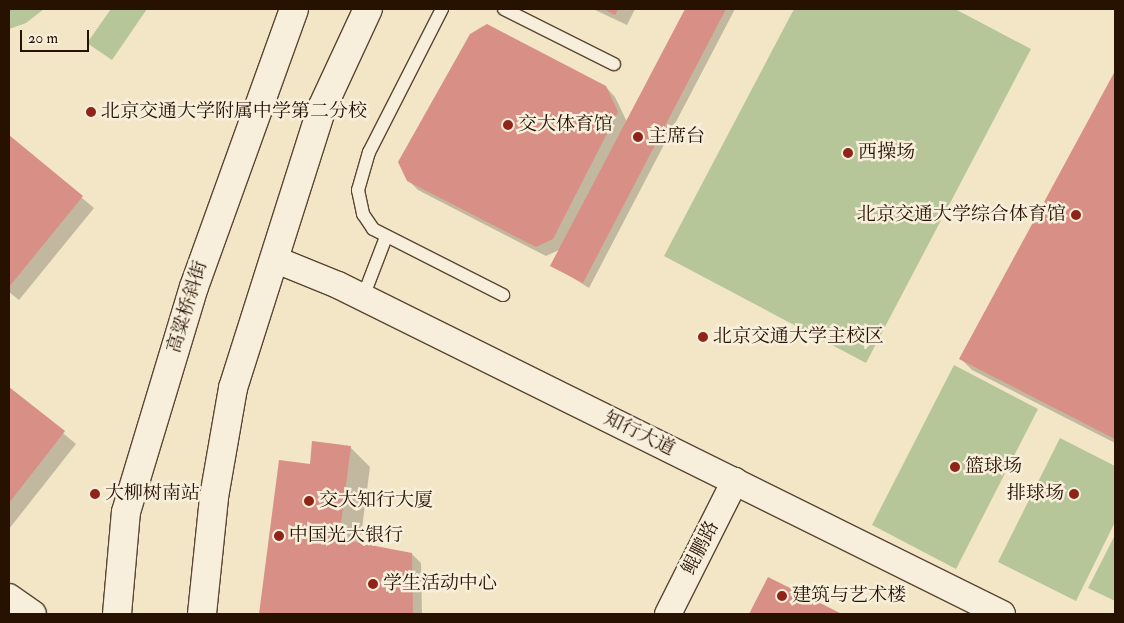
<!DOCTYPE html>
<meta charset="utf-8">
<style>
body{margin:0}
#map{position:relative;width:1124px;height:623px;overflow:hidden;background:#f2e6c7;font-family:"IM FELL Double Pica","Noto Serif SC",serif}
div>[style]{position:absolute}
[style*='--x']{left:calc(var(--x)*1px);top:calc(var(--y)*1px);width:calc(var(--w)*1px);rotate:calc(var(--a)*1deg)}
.green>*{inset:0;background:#b7c698}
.shadow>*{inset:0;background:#0003}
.building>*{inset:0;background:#d88f85}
.roads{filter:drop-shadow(1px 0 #5a4632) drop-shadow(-1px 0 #5a4632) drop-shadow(0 1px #5a4632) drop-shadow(0 -1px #5a4632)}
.lane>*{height:12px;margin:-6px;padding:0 6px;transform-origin:6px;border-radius:6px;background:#f7efdb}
.street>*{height:26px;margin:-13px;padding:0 13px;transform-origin:13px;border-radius:13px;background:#f7efdb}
.secondary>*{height:28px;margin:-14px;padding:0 14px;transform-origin:14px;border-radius:14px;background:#f7efdb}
.dots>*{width:14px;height:14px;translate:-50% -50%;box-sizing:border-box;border:2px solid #f7efdb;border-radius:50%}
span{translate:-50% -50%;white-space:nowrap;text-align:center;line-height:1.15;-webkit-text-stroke:5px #f7efdb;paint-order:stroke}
.poi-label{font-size:19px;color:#271100}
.left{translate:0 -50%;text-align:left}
.right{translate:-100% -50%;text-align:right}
.street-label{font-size:19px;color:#271100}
.frame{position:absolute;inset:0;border:10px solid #271100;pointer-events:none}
.scale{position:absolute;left:20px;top:30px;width:69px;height:22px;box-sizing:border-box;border:2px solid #271100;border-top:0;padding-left:6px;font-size:15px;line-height:18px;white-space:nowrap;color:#271100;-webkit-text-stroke:4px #f7efdb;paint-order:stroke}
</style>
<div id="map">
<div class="green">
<div style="clip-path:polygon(9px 9px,44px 9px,26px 23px,9px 29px)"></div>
<div style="clip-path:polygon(111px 9px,147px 9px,112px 60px,87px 43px)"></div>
<div style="clip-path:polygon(794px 9px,955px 9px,1031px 49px,866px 363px,664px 256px)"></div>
<div style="clip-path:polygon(954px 365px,1038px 409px,956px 569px,872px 525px)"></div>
<div style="clip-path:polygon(1060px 438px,1115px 466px,1115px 522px,1076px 601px,998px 562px)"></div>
<div style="clip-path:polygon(1115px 535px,1115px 601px,1088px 588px)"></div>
</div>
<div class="shadow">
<div style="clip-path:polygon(593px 9px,635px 9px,627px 25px)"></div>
<div style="clip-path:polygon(686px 9px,735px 9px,589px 288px,552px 265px,561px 249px,546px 256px,418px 190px,408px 180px,606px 87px,615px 97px,627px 122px)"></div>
<div style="clip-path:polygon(1115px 74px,1115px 443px,972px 370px,960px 358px)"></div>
<div style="clip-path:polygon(9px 137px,94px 208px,19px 300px,9px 292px)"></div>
<div style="clip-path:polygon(9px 388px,76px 444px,9px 529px)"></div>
<div style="clip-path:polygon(351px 448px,370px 467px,360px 544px,412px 554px,421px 563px,422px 614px,261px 614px,280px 462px,311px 466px)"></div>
<div style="clip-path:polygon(768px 579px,839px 614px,750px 614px)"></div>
</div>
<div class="building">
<div style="clip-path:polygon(603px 9px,618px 9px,615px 15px)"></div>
<div style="clip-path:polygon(685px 9px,726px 9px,583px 283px,550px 266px)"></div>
<div style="clip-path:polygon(487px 24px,606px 86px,618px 112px,553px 239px,536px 247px,407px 181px,398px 162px,470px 34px)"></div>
<div style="clip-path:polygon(1115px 71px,1115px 439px,959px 359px)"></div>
<div style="clip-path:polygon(9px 135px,83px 196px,9px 287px)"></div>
<div style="clip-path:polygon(9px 387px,65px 431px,9px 503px)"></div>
<div style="clip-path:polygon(312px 441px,351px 446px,339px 539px,412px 553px,413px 614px,259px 614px,279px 460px,310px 464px)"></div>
<div style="clip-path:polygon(768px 577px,842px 614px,749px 614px)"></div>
</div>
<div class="roads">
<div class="lane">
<div style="--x:442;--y:9;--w:161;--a:117"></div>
<div style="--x:369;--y:152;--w:40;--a:106"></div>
<div style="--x:358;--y:190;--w:25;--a:78"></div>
<div style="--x:363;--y:214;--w:18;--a:56"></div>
<div style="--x:373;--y:229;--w:146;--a:26.9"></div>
<div style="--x:504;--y:9;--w:123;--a:26.6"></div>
<div style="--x:363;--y:297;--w:64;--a:-69"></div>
</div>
<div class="street">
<div style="--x:274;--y:259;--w:69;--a:22.1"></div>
<div style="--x:338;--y:285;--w:741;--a:26.36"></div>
<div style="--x:9;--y:597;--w:29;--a:35"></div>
<div style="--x:668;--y:614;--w:149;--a:-63.3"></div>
</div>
<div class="secondary">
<div style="--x:117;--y:614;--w:102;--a:-85"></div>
<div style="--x:126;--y:512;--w:235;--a:-73.2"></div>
<div style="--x:194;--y:287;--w:295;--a:-70.2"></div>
<div style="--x:202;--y:614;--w:118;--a:-84.1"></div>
<div style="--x:214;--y:497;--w:111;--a:-80.1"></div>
<div style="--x:233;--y:388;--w:294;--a:-72.4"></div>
<div style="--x:322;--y:108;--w:109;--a:-65.1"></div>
</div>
</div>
<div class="dots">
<div style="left:91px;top:112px;background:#8f2418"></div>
<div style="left:508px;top:125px;background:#8f2418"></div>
<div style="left:638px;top:137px;background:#8f2418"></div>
<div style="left:848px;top:153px;background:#8f2418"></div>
<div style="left:1076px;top:215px;background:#8f2418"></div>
<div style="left:703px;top:337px;background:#8f2418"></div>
<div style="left:955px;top:467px;background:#8f2418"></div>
<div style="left:95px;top:494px;background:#8f2418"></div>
<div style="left:1074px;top:494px;background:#8f2418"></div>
<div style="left:309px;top:501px;background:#8f2418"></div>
<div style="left:279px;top:536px;background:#8f2418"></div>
<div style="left:373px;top:584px;background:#8f2418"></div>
<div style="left:782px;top:596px;background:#8f2418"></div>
</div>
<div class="poi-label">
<span class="left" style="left:101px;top:112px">北京交通大学附属中学第二分校</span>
<span class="left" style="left:518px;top:125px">交大体育馆</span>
<span class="left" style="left:648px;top:137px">主席台</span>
<span class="left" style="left:858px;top:153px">西操场</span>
<span class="right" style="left:1066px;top:215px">北京交通大学综合体育馆</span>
<span class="left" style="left:713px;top:337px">北京交通大学主校区</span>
<span class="left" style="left:965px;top:467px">篮球场</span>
<span class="left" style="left:105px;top:494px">大柳树南站</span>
<span class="right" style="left:1064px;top:494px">排球场</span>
<span class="left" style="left:319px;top:501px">交大知行大厦</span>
<span class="left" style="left:289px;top:536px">中国光大银行</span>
<span class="left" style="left:383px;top:584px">学生活动中心</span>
<span class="left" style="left:792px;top:596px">建筑与艺术楼</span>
</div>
<div class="street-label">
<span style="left:188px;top:307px;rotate:-73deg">高粱桥斜街</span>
<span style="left:639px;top:434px;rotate:26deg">知行大道</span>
<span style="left:701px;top:548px;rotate:-63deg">鲲鹏路</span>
</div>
<div class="frame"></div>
<div class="scale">20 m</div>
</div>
